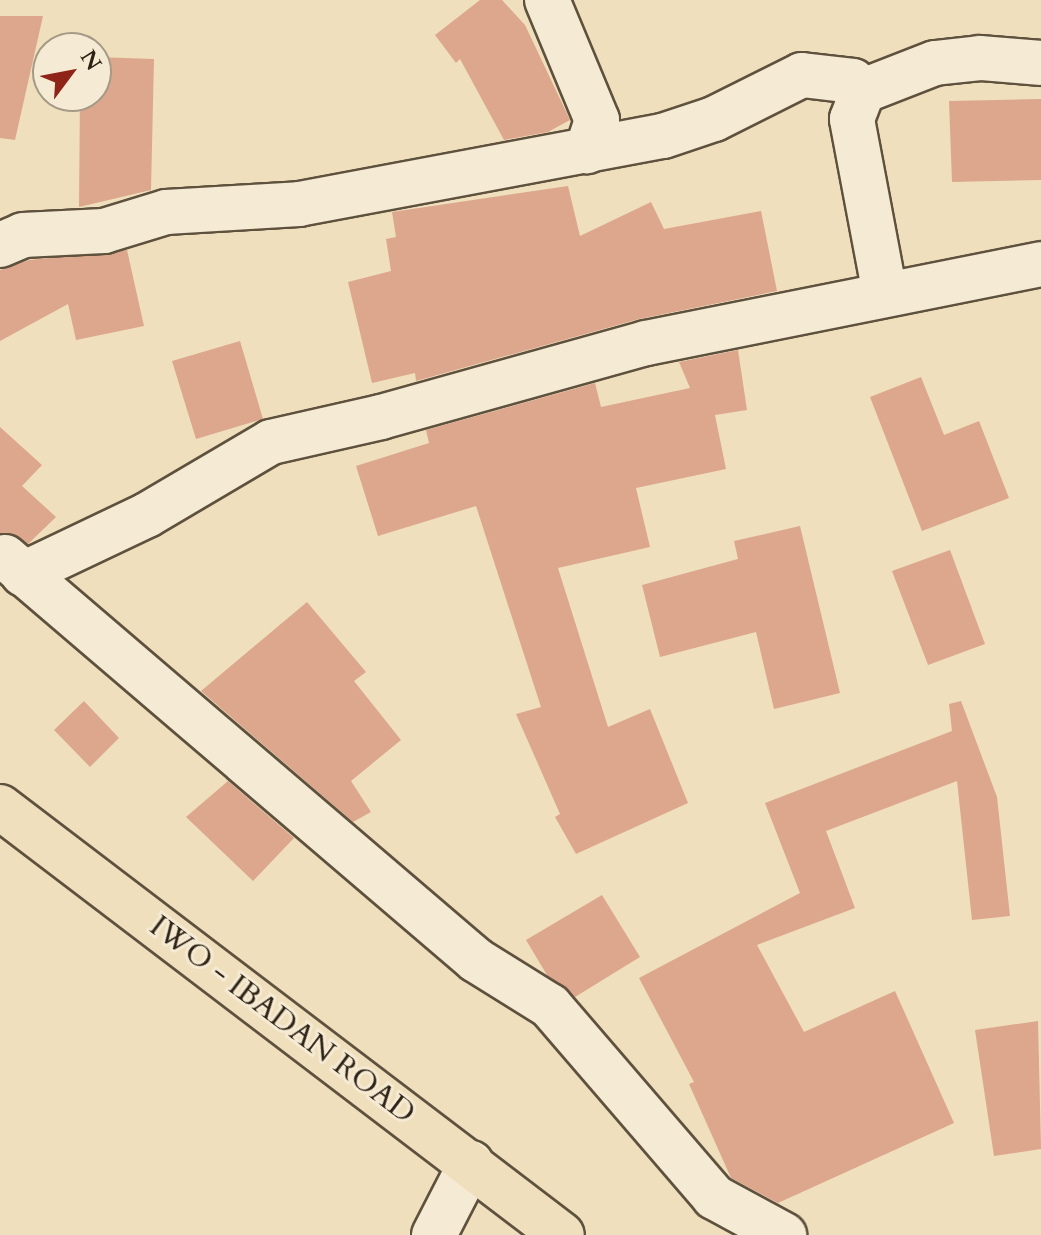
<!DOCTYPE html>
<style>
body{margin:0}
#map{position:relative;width:1041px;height:1235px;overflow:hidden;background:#efdfbc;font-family:Cardo,serif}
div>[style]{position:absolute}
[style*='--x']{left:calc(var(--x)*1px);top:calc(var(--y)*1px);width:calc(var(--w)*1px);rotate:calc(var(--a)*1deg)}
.building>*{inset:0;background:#dca78d}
.roads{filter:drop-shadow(2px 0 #5e513e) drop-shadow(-2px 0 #5e513e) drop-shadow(0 2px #5e513e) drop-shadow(0 -2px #5e513e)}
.minor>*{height:44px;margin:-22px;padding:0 22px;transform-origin:22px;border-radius:22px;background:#f5ead3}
.major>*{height:44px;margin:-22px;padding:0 22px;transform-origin:22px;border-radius:22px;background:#efdfbc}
span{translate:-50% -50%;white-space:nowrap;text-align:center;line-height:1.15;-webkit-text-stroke:6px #f5ead3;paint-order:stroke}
.street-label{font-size:30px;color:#2d2214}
.north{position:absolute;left:32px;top:32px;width:80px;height:80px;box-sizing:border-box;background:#f5ead3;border:2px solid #a59a87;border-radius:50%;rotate:58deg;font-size:22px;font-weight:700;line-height:32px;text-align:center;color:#2d2214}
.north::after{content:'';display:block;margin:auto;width:28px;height:36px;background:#8f2418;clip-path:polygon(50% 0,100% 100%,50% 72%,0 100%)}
</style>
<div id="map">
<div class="building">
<div style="clip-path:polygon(480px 0,502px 0,525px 25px,570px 120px,548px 132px,504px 140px,460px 59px,456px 63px,435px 35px)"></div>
<div style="clip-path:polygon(0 16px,43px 16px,15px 140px,0 138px)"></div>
<div style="clip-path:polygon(96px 57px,154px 59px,151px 190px,79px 207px,80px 96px,96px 96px)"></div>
<div style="clip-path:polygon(1041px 99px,1041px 180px,952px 182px,949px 101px)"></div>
<div style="clip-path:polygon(568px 186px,580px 236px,651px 202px,664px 229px,761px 211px,777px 291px,639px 319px,416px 381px,415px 373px,372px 383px,348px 282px,391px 271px,386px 239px,396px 237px,392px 212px)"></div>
<div style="clip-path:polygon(127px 250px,144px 326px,76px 340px,68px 304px,0 341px,0 270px,29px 260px)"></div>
<div style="clip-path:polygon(240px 341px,263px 419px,196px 439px,172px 361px)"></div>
<div style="clip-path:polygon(738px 350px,747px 410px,715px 415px,726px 469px,636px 488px,650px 547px,558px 568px,608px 727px,650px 709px,688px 803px,576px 854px,555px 817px,560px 814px,516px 714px,541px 707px,476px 506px,378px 536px,356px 466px,429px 443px,426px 430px,595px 383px,601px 407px,690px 388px,679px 362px)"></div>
<div style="clip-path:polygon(921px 377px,944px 435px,979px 421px,1009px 498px,922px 531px,870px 397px)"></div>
<div style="clip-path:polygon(0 427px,42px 465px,22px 486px,56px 517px,28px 544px,10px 533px,0 533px)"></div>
<div style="clip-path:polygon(800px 526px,840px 693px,774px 709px,756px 632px,660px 657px,642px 585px,738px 559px,734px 541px)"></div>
<div style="clip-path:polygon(950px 550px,985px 644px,928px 665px,892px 571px)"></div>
<div style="clip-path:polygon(307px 602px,366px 672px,354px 681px,401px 740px,351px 781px,371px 812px,353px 822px,201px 691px)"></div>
<div style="clip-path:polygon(84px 701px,119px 738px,90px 767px,54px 730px)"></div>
<div style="clip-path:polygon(961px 701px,997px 797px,1010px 916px,972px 920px,957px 781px,826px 831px,855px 908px,757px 945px,804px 1032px,895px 991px,954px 1123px,778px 1203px,731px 1178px,689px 1084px,694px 1082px,639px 978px,800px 893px,765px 803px,952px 731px,949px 704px)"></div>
<div style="clip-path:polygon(228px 781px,294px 838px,253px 881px,186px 817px)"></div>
<div style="clip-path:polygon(602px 895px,640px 957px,575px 997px,547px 975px,526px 940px)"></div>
<div style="clip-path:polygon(1038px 1021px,1041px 1149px,994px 1156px,975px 1030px)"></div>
</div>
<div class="roads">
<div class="minor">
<div style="--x:547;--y:0;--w:130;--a:67.4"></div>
<div style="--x:597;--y:120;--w:33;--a:108"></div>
<div style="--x:0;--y:245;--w:25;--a:-23"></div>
<div style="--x:23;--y:235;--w:81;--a:-2.8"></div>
<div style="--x:104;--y:231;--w:65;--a:-17"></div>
<div style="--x:166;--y:212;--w:133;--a:-3.4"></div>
<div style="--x:299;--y:204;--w:370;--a:-10.6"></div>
<div style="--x:663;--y:136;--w:54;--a:-18.4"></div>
<div style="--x:714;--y:119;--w:98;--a:-26.6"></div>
<div style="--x:802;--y:75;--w:51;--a:6.7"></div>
<div style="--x:853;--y:81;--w:14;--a:45"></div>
<div style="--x:885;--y:294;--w:178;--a:-100.7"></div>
<div style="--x:852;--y:119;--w:30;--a:-69"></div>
<div style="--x:863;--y:91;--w:77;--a:-21.3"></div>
<div style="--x:935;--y:63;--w:45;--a:-6.3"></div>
<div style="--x:980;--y:58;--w:61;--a:4.7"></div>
<div style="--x:5;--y:557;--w:620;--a:40.55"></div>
<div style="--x:476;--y:960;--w:87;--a:31.9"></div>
<div style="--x:550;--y:1006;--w:252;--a:49.3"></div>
<div style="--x:714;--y:1197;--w:80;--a:28.5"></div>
<div style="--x:23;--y:574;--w:137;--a:-25.4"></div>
<div style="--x:147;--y:515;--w:144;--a:-30.5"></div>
<div style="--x:271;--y:442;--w:113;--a:-12.8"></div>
<div style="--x:381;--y:417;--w:275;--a:-15.6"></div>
<div style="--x:646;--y:343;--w:403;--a:-11.3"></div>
<div style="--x:434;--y:1235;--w:81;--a:-62.8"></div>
</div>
<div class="major">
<div style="--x:0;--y:807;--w:706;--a:37.29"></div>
</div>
</div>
<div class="street-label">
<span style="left:282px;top:1020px;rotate:37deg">IWO - IBADAN ROAD</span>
</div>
<div class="north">N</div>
</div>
